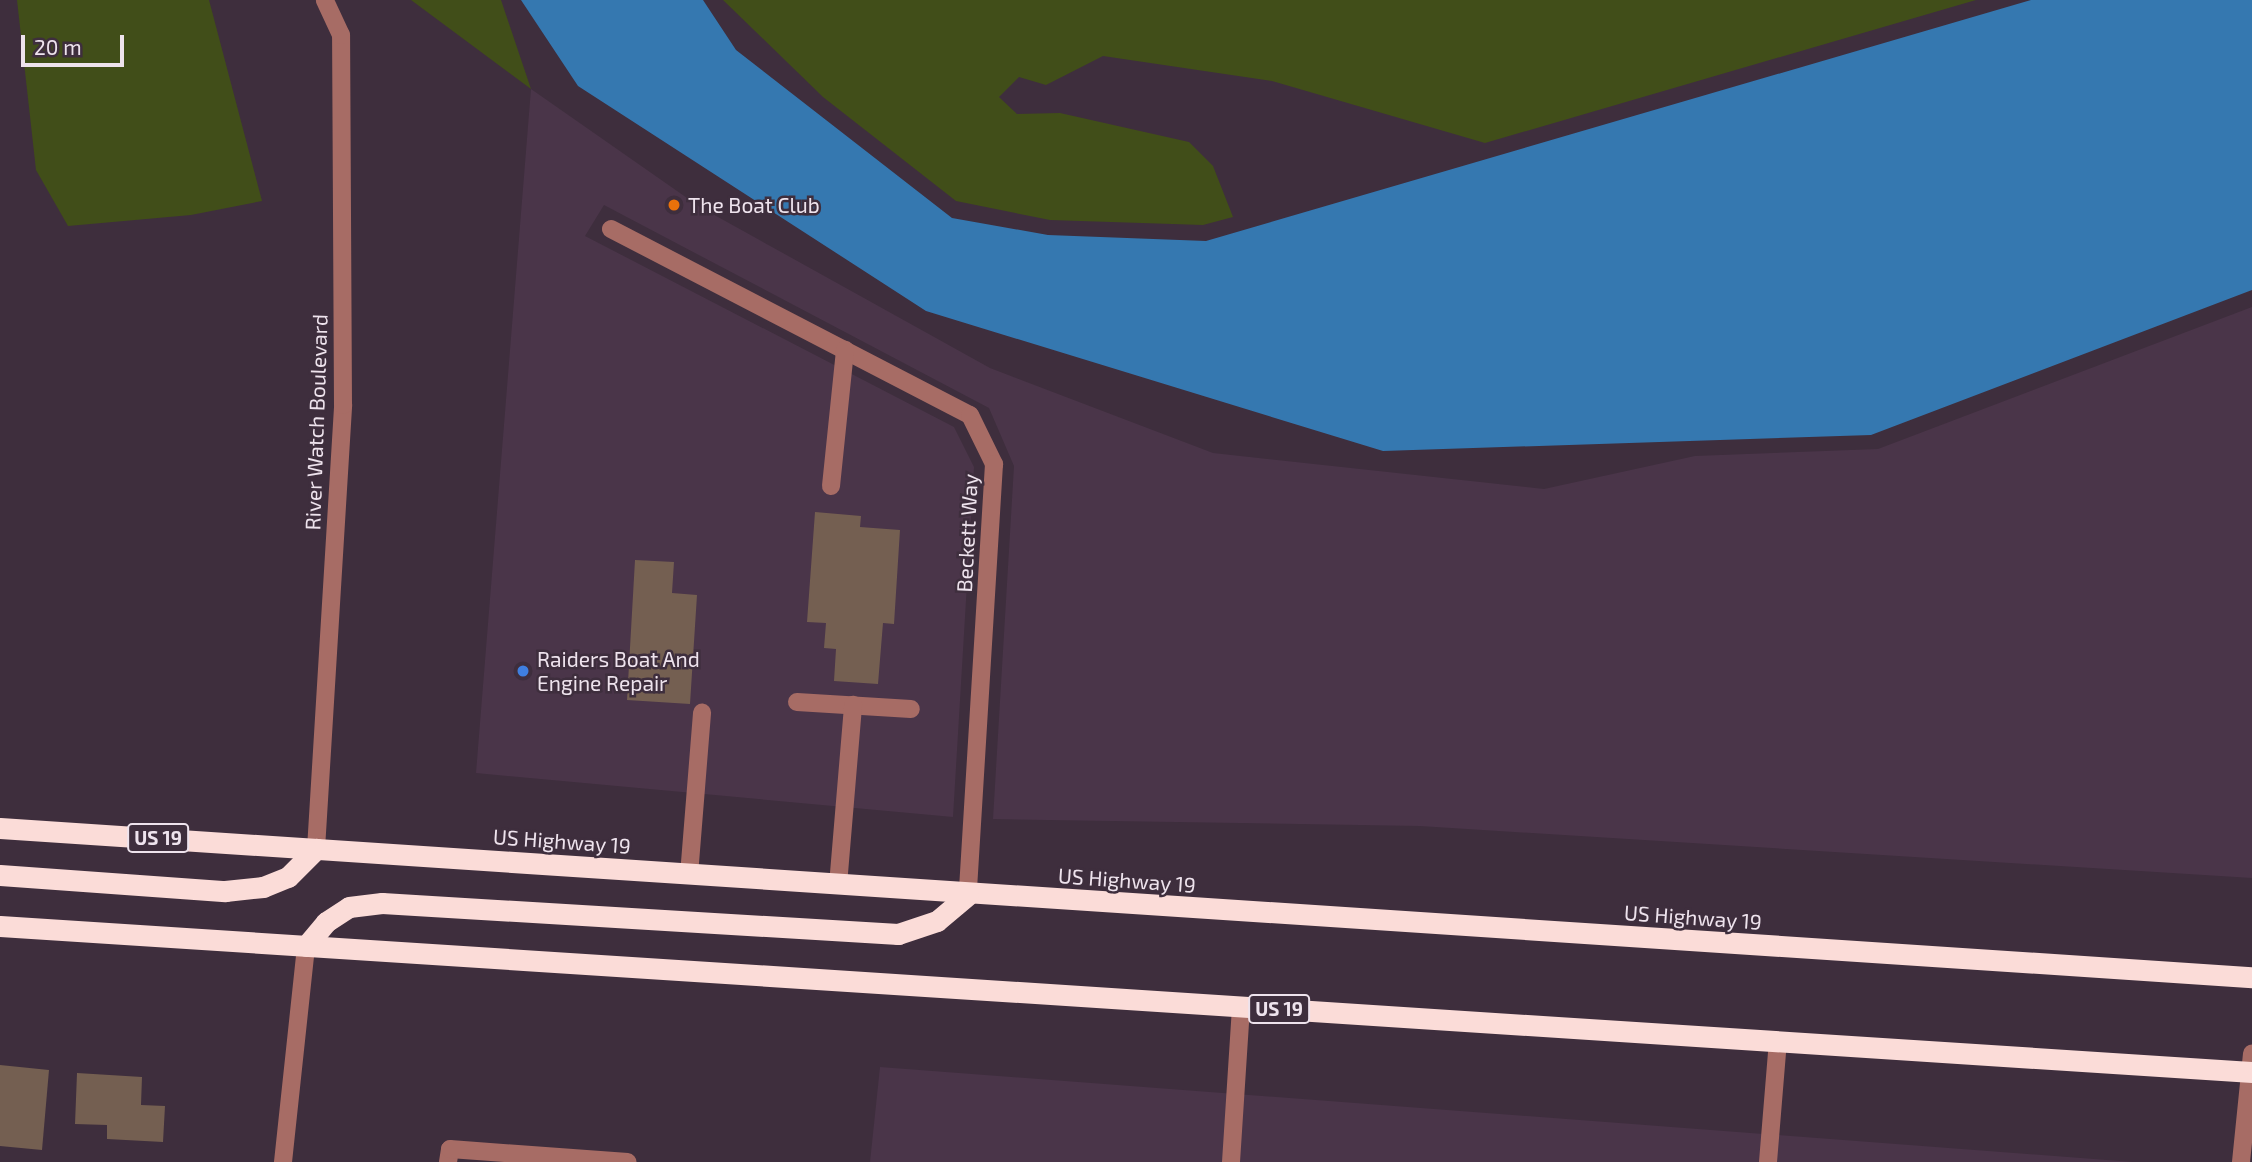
<!DOCTYPE html>
<style>
body{margin:0}
#map{position:relative;width:2252px;height:1162px;overflow:hidden;background:#3e2e3d;font-family:"Exo 2",sans-serif}
div>[style]{position:absolute}
[style*='--x']{left:calc(var(--x)*1px);top:calc(var(--y)*1px);width:calc(var(--w)*1px);rotate:calc(var(--a)*1deg)}
.built>*{inset:0;background:#4a3549}
.green>*{inset:0;background:#414e19}
.water>*{inset:0;background:#3578b0}
.building>*{inset:0;background:#745f51}
.minor>*{height:18px;margin:-9px;padding:0 9px;transform-origin:9px;border-radius:9px;background:#a76c65}
.highway>*{height:21px;margin:-10.5px;padding:0 10.5px;transform-origin:10.5px;border-radius:10.5px;background:#fbdcd8}
.dots>*{width:19px;height:19px;translate:-50% -50%;box-sizing:border-box;border:4px solid #3e2e3d;border-radius:50%}
span{translate:-50% -50%;white-space:nowrap;text-align:center;line-height:1.15;-webkit-text-stroke:5px #3e2e3d;paint-order:stroke}
.shield-label span{padding:2px 5px;background:#3e2e3d;border:2px solid;border-radius:5px;-webkit-text-stroke-width:0}
.shield-label{font-size:19px;color:#eee3ed;font-weight:700}
.poi-label{font-size:21px;color:#eee3ed}
.left{translate:0 -50%;text-align:left}
.street-label{font-size:21px;color:#eee3ed}
.scale{position:absolute;left:21px;top:35px;width:103px;height:32px;box-sizing:border-box;border:4px solid #eee3ed;border-top:0;padding-left:9px;font-size:21px;line-height:24px;white-space:nowrap;color:#eee3ed;-webkit-text-stroke:5px #3e2e3d;paint-order:stroke}
</style>
<div id="map">
<div class="built">
<div style="clip-path:polygon(531px 89px,700px 207px,990px 368px,1213px 453px,1544px 489px,1695px 456px,1878px 449px,2252px 307px,2252px 878px,1420px 826px,993px 819px,1014px 466px,989px 408px,604px 205px,585px 236px,954px 427px,974px 467px,953px 817px,476px 773px)"></div>
<div style="clip-path:polygon(880px 1067px,2133px 1162px,870px 1162px)"></div>
</div>
<div class="green">
<div style="clip-path:polygon(17px 0,209px 0,262px 201px,191px 215px,68px 226px,36px 170px)"></div>
<div style="clip-path:polygon(411px 0,501px 0,531px 89px)"></div>
<div style="clip-path:polygon(723px 0,1976px 0,1485px 143px,1272px 81px,1103px 56px,1046px 85px,1019px 77px,999px 97px,1017px 114px,1060px 113px,1189px 142px,1213px 166px,1233px 217px,1203px 225px,1050px 220px,956px 201px,823px 97px)"></div>
</div>
<div class="water">
<div style="clip-path:polygon(521px 0,703px 0,736px 50px,952px 218px,1048px 235px,1206px 241px,2031px 0,2252px 0,2252px 290px,1871px 435px,1383px 451px,926px 311px,578px 86px)"></div>
</div>
<div class="building">
<div style="clip-path:polygon(815px 512px,861px 516px,860px 527px,900px 530px,894px 624px,883px 623px,878px 684px,834px 681px,836px 649px,824px 648px,826px 623px,807px 622px)"></div>
<div style="clip-path:polygon(635px 560px,674px 562px,672px 593px,697px 595px,690px 704px,627px 700px)"></div>
<div style="clip-path:polygon(0 1065px,49px 1070px,42px 1150px,0 1146px)"></div>
<div style="clip-path:polygon(77px 1073px,142px 1077px,141px 1105px,165px 1106px,163px 1142px,107px 1139px,107px 1125px,75px 1124px)"></div>
</div>
<div class="minor">
<div style="--x:611;--y:229;--w:404;--a:27.4"></div>
<div style="--x:970;--y:415;--w:55;--a:63.9"></div>
<div style="--x:994;--y:464;--w:432;--a:93.5"></div>
<div style="--x:831;--y:486;--w:137;--a:-84.1"></div>
<div style="--x:797;--y:702;--w:114;--a:3.5"></div>
<div style="--x:316;--y:849;--w:445;--a:-86.5"></div>
<div style="--x:343;--y:405;--w:370;--a:-90.3"></div>
<div style="--x:341;--y:35;--w:38;--a:-115"></div>
<div style="--x:689;--y:875;--w:163;--a:-85.4"></div>
<div style="--x:838;--y:885;--w:181;--a:-85.2"></div>
<div style="--x:283;--y:1162;--w:217;--a:-83.9"></div>
<div style="--x:448;--y:1162;--w:13;--a:-81"></div>
<div style="--x:450;--y:1149;--w:178;--a:4.2"></div>
<div style="--x:1231;--y:1162;--w:156;--a:-86.3"></div>
<div style="--x:1768;--y:1162;--w:121;--a:-85.3"></div>
<div style="--x:2241;--y:1162;--w:109;--a:-84.2"></div>
</div>
<div class="highway">
<div style="--x:0;--y:828;--w:2257;--a:3.79"></div>
<div style="--x:0;--y:875;--w:226;--a:4.1"></div>
<div style="--x:225;--y:891;--w:38;--a:-6"></div>
<div style="--x:263;--y:887;--w:27;--a:-22"></div>
<div style="--x:288;--y:877;--w:40;--a:-45"></div>
<div style="--x:0;--y:926;--w:2257;--a:3.71"></div>
<div style="--x:306;--y:946;--w:31;--a:-50"></div>
<div style="--x:326;--y:922;--w:27;--a:-33"></div>
<div style="--x:349;--y:907;--w:33;--a:-7"></div>
<div style="--x:382;--y:903;--w:517;--a:3.44"></div>
<div style="--x:898;--y:934;--w:41;--a:-18.4"></div>
<div style="--x:937;--y:921;--w:40;--a:-40"></div>
</div>
<div class="dots">
<div style="left:674px;top:205px;background:#e8710a"></div>
<div style="left:523px;top:671px;background:#3f7fe0"></div>
</div>
<div class="shield-label">
<span style="left:158px;top:838px">US 19</span>
<span style="left:1279px;top:1009px">US 19</span>
</div>
<div class="poi-label">
<span class="left" style="left:688px;top:205px">The Boat Club</span>
<span class="left" style="left:537px;top:671px">Raiders Boat And<br>Engine Repair</span>
</div>
<div class="street-label">
<span style="left:316px;top:422px;rotate:-88deg">River Watch Boulevard</span>
<span style="left:967px;top:533px;rotate:-87deg">Beckett Way</span>
<span style="left:562px;top:841px;rotate:4deg">US Highway 19</span>
<span style="left:1127px;top:880px;rotate:4deg">US Highway 19</span>
<span style="left:1693px;top:917px;rotate:4deg">US Highway 19</span>
</div>
<div class="scale">20 m</div>
</div>
